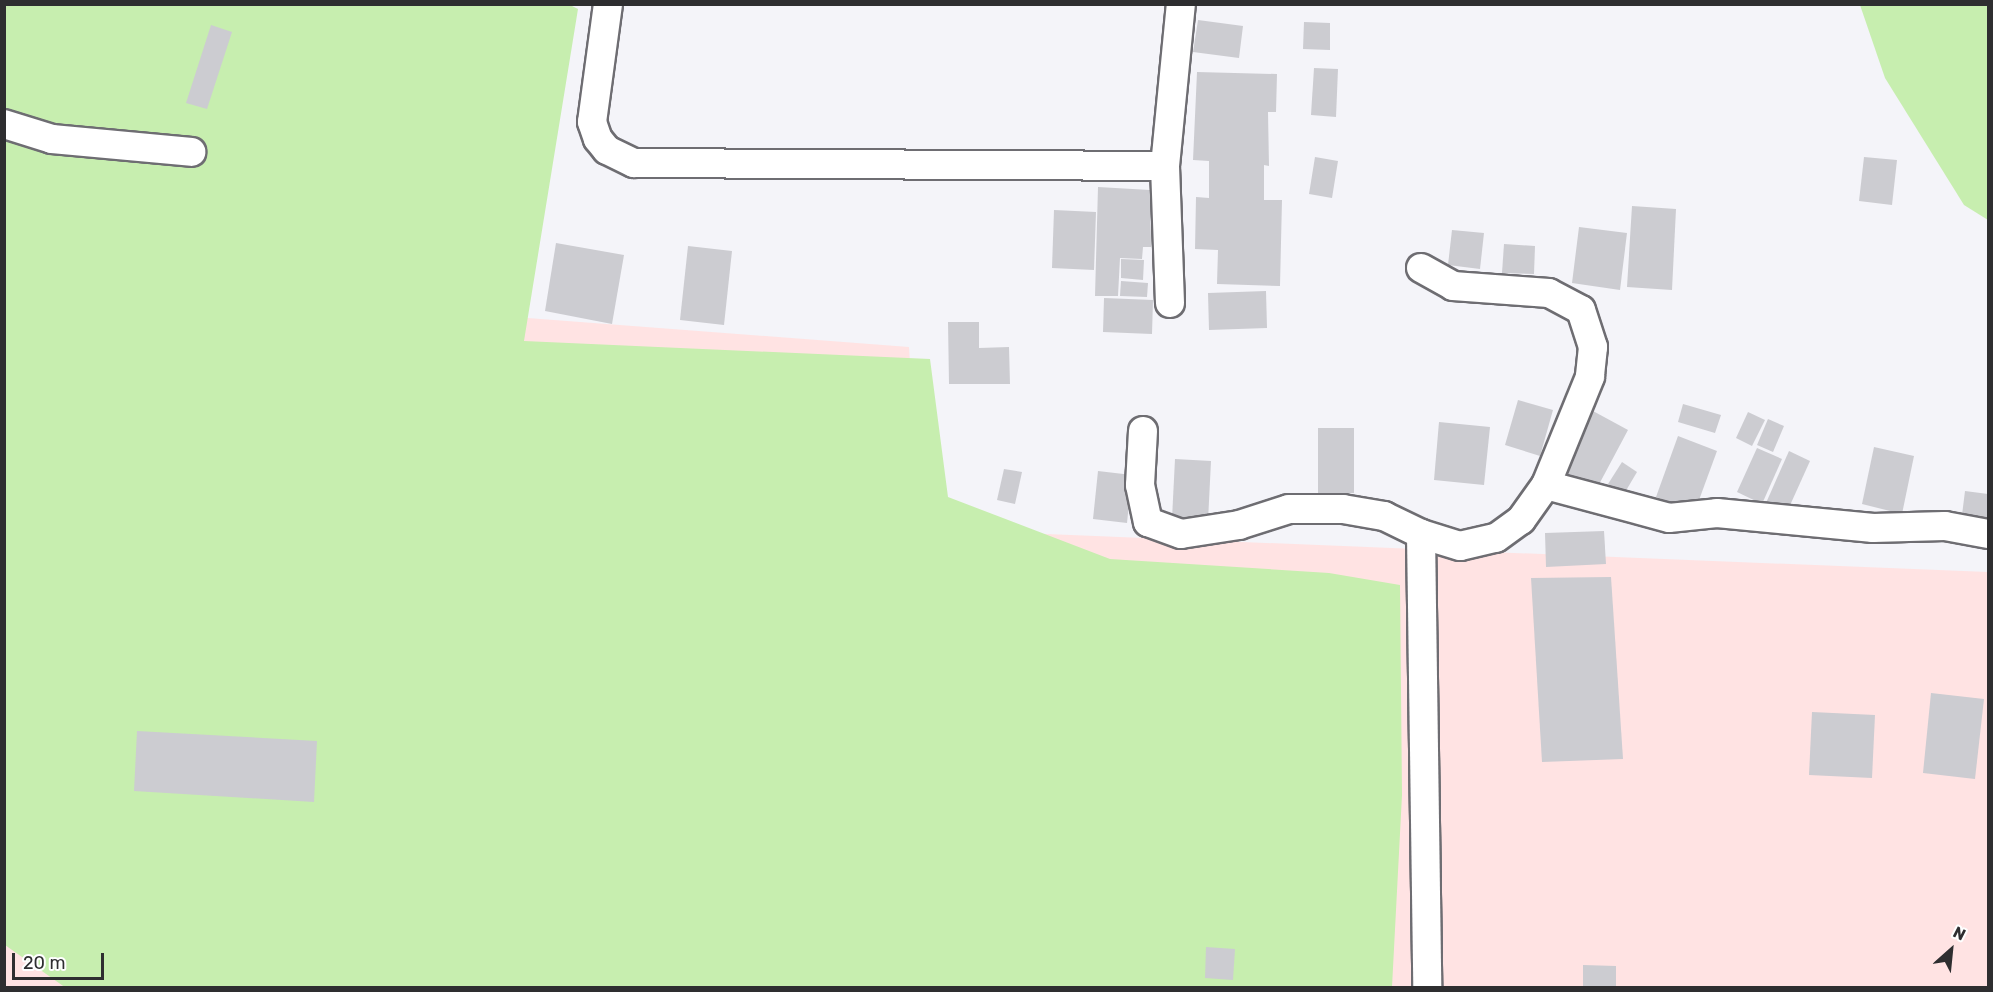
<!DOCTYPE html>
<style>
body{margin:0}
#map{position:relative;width:1993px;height:992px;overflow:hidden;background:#f4f4f9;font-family:Rubik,sans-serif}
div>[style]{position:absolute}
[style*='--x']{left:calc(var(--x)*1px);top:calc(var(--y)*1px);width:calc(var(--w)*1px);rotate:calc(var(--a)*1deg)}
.industrial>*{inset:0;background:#ffe3e3}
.green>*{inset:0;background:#c7eeaf}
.building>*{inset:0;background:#ccccd1}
.roads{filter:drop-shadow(2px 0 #6e6d72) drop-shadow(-2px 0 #6e6d72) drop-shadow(0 2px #6e6d72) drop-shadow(0 -2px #6e6d72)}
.street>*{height:28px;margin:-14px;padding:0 14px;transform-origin:14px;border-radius:14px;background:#fff}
span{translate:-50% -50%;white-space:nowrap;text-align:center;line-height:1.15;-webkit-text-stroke:4.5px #fff;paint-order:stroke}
.frame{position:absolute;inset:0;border:6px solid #2e2e30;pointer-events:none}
.north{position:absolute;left:1921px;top:920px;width:60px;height:60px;-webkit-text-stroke:4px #fff;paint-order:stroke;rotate:27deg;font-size:16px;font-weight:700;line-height:24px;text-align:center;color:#2e2e30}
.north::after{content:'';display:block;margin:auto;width:21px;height:27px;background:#2e2e30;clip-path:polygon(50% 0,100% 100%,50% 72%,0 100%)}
.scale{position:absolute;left:12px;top:953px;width:92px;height:27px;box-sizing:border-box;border:3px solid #2e2e30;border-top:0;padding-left:8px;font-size:18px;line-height:21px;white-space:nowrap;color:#2e2e30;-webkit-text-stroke:4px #fff;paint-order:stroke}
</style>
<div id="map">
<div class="industrial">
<div style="clip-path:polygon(5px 293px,278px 299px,909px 347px,920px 529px,1988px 572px,1988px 987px,5px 988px)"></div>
</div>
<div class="green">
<div style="clip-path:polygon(5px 5px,570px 5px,578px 9px,524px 341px,930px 359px,948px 497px,1110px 559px,1329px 573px,1400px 585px,1402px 795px,1392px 987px,66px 988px,5px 945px)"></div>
<div style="clip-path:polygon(1860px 5px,1988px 5px,1988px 220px,1964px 205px,1885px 78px)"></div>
</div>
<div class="building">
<div style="clip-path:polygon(1198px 20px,1243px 26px,1239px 58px,1193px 52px)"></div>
<div style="clip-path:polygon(1304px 22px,1330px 23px,1330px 50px,1303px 49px)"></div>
<div style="clip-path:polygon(211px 25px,232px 32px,207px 109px,186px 103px)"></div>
<div style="clip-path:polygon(1314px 68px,1338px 69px,1336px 117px,1311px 115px)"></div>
<div style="clip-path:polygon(1197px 72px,1277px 74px,1276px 112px,1268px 112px,1269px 166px,1264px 165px,1264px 200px,1282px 200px,1280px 286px,1217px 284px,1218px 250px,1195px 249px,1196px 197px,1209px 198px,1209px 161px,1193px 160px)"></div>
<div style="clip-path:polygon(1315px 157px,1338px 161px,1332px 198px,1309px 194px)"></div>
<div style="clip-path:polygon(1864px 157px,1897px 160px,1892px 205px,1859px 201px)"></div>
<div style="clip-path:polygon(1098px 187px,1150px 190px,1151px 247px,1143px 247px,1142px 259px,1120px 258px,1118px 296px,1095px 296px)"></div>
<div style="clip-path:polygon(1632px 206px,1676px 209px,1672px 290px,1627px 287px)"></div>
<div style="clip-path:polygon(1054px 210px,1096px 212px,1094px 270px,1052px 268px)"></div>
<div style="clip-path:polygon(1579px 227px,1627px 233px,1620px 290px,1572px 283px)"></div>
<div style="clip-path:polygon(1452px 230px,1484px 233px,1480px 269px,1448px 265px)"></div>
<div style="clip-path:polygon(556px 243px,624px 255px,612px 324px,545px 311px)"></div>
<div style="clip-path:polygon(1504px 244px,1535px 246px,1534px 274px,1502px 273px)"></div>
<div style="clip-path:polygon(688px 246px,732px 251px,724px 325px,680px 320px)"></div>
<div style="clip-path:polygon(1121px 259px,1144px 260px,1143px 280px,1121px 278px)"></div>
<div style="clip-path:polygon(1121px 281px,1148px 283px,1147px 297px,1120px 296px)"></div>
<div style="clip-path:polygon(1266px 291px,1267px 328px,1209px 330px,1208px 293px)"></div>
<div style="clip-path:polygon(1104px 298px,1153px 300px,1152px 334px,1103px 332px)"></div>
<div style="clip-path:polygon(948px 322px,979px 322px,979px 348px,1009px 347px,1010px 384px,949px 384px)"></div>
<div style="clip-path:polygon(1518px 400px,1553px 410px,1540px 456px,1505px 445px)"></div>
<div style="clip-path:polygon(1683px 404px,1721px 415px,1715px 433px,1678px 422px)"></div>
<div style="clip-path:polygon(1593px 411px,1628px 430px,1596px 490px,1561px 471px)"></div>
<div style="clip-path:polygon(1748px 412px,1765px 420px,1752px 446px,1736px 438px)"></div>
<div style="clip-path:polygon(1768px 419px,1784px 426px,1773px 452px,1757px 445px)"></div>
<div style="clip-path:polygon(1439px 422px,1490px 427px,1484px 485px,1434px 480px)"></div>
<div style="clip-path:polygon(1318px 428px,1354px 428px,1354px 493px,1318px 494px)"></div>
<div style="clip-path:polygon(1678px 436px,1717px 451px,1695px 511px,1656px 497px)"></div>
<div style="clip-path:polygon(1874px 447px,1914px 456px,1902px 514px,1862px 504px)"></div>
<div style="clip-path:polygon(1757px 448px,1782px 459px,1762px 504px,1737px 492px)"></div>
<div style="clip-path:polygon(1789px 451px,1810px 461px,1787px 512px,1766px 503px)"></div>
<div style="clip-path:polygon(1175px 459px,1211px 461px,1208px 521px,1172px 519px)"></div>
<div style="clip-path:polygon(1622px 462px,1637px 472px,1624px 494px,1608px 484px)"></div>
<div style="clip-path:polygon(1004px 469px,1022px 472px,1015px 504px,997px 500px)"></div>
<div style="clip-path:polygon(1098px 471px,1132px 475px,1127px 523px,1093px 519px)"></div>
<div style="clip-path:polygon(1965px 491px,1988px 494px,1988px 519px,1962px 515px)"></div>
<div style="clip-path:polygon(1604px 531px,1606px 564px,1546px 567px,1545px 533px)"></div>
<div style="clip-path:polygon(1611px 577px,1623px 759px,1542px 762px,1531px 578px)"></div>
<div style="clip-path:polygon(1931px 693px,1984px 699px,1975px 779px,1923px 773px)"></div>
<div style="clip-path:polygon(1812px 712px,1875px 715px,1872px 778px,1809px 775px)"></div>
<div style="clip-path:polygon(137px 731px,317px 741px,314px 802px,134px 791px)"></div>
<div style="clip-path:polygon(1206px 947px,1235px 949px,1233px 980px,1205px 978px)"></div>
<div style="clip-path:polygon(1583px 965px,1616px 966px,1616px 988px,1583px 988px)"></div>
</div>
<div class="roads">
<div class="street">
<div style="--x:608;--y:4;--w:119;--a:97.7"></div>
<div style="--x:592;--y:122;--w:18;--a:71"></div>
<div style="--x:598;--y:139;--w:14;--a:51"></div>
<div style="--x:607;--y:150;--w:30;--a:26"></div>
<div style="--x:634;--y:163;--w:531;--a:0.32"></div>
<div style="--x:4;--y:124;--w:50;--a:17.4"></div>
<div style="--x:52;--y:139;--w:140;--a:5.3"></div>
<div style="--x:1421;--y:268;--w:37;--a:29"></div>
<div style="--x:1453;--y:286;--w:96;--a:4.2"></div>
<div style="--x:1549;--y:293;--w:36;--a:28"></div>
<div style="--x:1581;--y:310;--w:39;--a:72"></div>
<div style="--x:1593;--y:347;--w:30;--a:96"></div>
<div style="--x:1590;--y:377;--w:117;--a:112.2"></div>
<div style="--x:1170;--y:303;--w:137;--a:-92.1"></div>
<div style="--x:1165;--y:166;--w:163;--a:-84.4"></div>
<div style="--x:1143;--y:431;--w:54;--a:93.2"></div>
<div style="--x:1140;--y:485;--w:38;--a:78"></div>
<div style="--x:1148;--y:522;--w:35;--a:20"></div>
<div style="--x:1181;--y:534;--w:59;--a:-8.8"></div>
<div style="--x:1239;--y:525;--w:52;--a:-17.7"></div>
<div style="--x:1289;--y:509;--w:54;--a:0"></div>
<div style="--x:1343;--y:509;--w:42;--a:9.7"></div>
<div style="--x:1384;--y:516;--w:41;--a:25.9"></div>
<div style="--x:1421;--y:534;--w:41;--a:17.1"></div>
<div style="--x:1460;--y:546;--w:37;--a:-13"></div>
<div style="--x:1496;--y:538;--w:31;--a:-36"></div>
<div style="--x:1521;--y:520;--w:43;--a:-54.5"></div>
<div style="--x:1546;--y:485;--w:127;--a:15"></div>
<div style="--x:1669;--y:518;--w:48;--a:-5.9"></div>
<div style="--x:1717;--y:513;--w:157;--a:5.5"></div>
<div style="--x:1873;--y:528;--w:72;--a:-1.6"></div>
<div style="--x:1945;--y:526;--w:44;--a:10.5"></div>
<div style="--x:1421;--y:534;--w:454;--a:89.2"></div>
</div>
</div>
<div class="frame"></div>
<div class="north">N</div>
<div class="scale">20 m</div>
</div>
